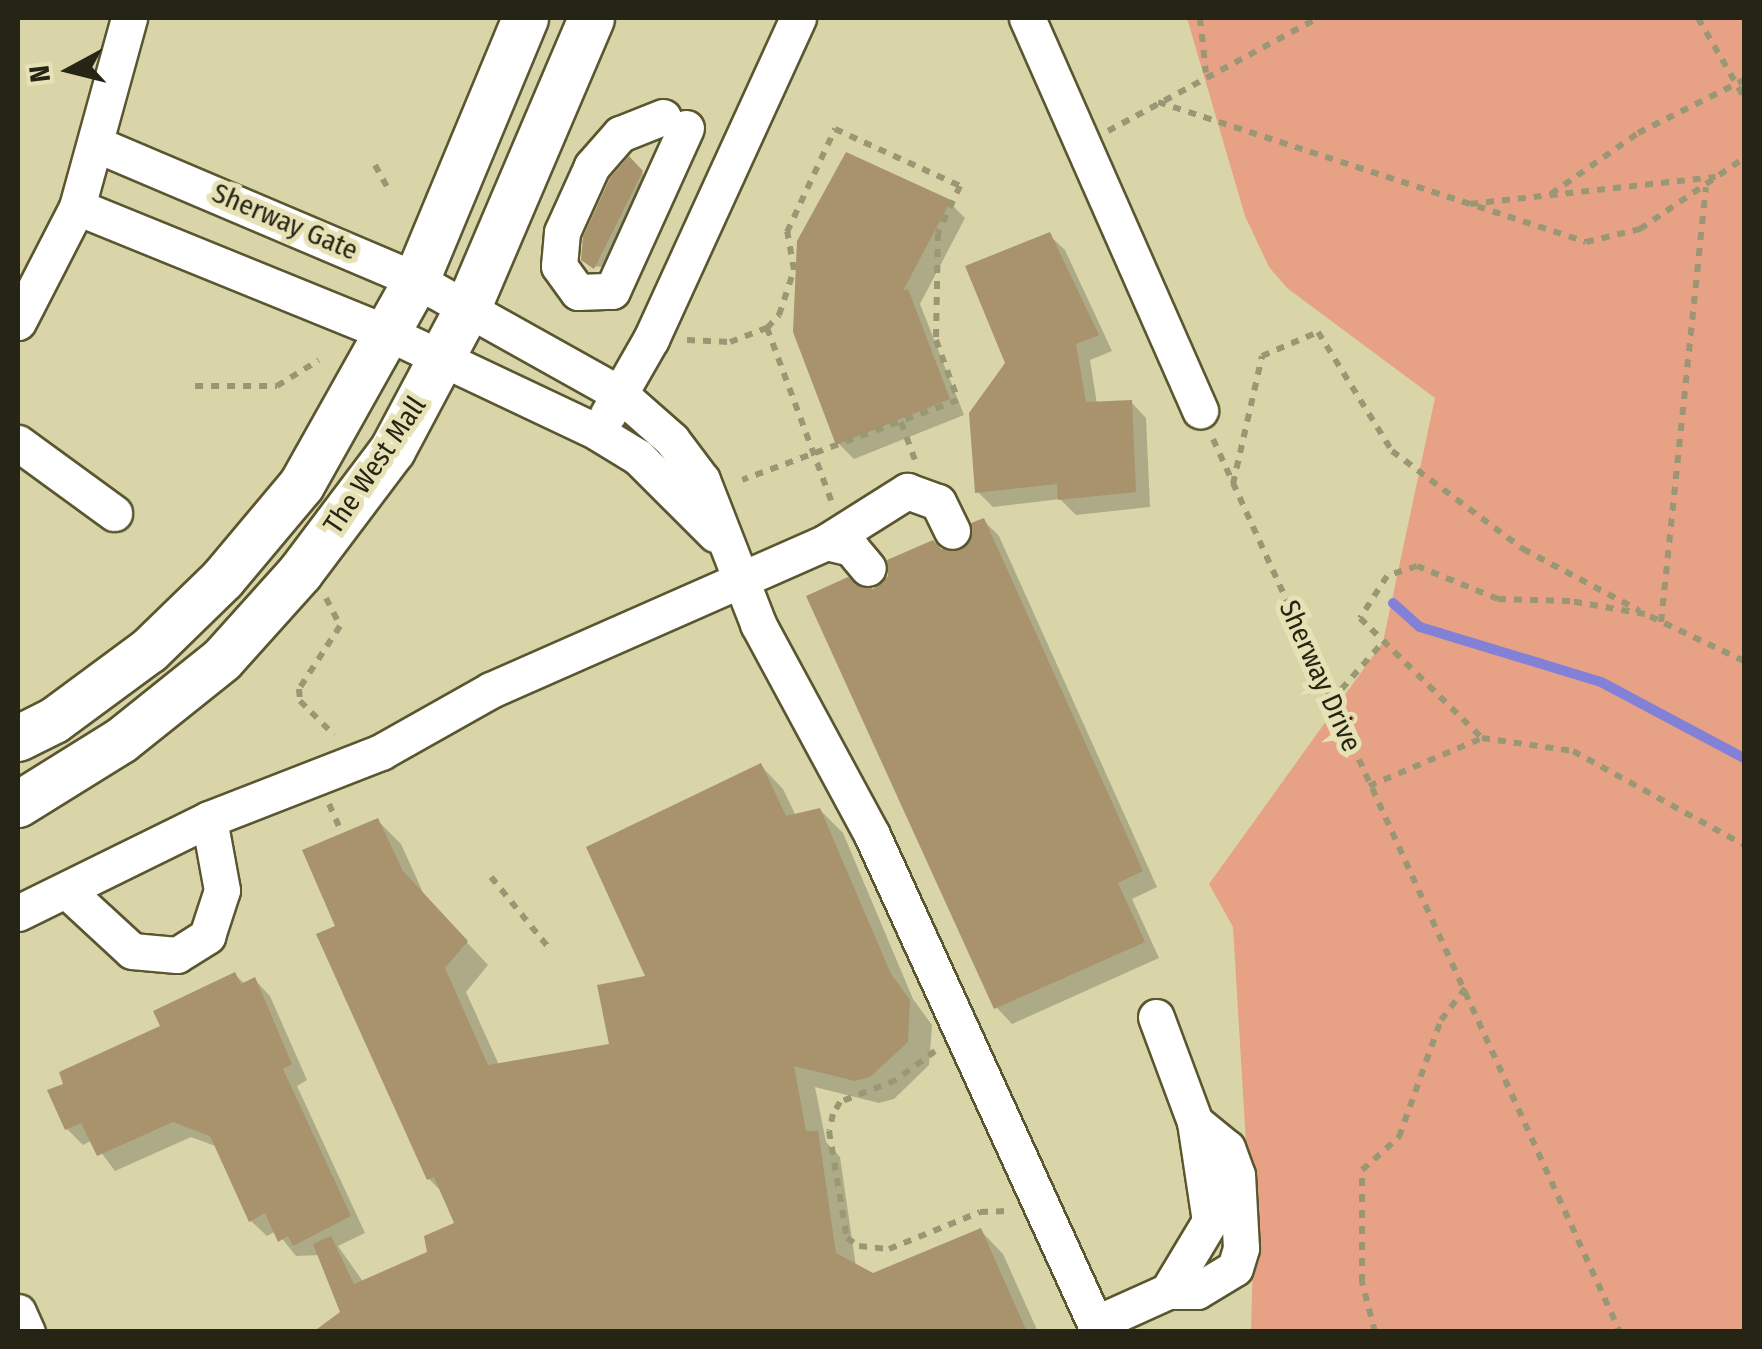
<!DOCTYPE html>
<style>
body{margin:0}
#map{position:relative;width:1762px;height:1349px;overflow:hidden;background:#d9d5a9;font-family:"Fira Sans Condensed",sans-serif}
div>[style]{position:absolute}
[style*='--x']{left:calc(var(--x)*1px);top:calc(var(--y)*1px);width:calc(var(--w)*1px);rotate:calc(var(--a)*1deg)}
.green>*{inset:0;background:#e7a185}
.shadow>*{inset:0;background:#0003}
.stream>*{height:10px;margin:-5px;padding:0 5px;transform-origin:5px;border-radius:5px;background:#8281d7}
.building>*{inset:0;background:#a8936d}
.path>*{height:6px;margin-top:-3px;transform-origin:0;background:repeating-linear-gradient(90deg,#9a9775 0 8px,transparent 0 16px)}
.roads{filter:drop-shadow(2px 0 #5a562f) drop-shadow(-2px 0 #5a562f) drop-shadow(0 2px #5a562f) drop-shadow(0 -2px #5a562f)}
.minor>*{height:35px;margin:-17.5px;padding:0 17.5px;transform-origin:17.5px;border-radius:17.5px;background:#fff}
.major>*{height:45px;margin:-22.5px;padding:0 22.5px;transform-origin:22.5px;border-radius:22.5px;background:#fff}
span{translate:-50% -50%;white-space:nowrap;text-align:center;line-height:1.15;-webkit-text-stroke:10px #e6e2b6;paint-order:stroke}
.street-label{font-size:28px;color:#262414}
.frame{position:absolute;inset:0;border:20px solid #262414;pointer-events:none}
.north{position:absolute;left:20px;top:20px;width:100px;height:100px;-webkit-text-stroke:8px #e6e2b6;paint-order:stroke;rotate:263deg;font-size:28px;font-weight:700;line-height:40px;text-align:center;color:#262414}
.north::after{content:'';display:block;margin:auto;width:35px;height:45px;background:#262414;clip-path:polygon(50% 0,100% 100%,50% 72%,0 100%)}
</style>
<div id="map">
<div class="green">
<div style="clip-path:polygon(1187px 18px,1744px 18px,1744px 1331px,1251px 1331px,1253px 1260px,1233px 927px,1209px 884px,1383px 642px,1435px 398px,1287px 288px,1269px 267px,1245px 216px)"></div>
</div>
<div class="shadow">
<div style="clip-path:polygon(629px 160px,645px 176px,604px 267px,589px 266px)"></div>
<div style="clip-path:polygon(949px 202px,965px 218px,920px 304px,964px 415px,854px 459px,839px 444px,799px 242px)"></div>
<div style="clip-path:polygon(1049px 235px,1065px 250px,1112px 351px,1090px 360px,1097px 404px,1131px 402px,1146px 418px,1150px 507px,1076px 515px,1060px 499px,993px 507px,978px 492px)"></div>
<div style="clip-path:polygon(983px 520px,999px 536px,1157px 887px,1132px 899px,1159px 958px,1012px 1024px,997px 1008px,873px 592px,941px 552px,961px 553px)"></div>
<div style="clip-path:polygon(761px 766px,783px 789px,796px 816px,820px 810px,843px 833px,913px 999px,932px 1025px,929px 1065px,894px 1099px,879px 1103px,815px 1087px,826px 1142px,840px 1157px,856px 1267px,873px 1276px,981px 1231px,1003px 1254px,1038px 1332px,338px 1332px,343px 1313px,321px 1255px,296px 1256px,276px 1231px,267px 1236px,251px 1221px,218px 1147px,191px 1137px,115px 1171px,92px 1140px,83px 1145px,67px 1129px,164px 1027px,235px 975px,245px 984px,255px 980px,270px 996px,307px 1080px,297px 1086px,365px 1233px,338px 1246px,364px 1283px,430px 1254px,457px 1224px,445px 1195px,429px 1179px,378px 821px,401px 844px,425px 897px,488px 965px,466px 992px,499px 1065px,612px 1046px)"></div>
</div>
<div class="stream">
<div style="--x:1393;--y:603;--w:36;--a:42"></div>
<div style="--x:1420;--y:627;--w:189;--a:16.9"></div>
<div style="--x:1601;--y:682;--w:162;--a:28"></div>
</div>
<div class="building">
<div style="clip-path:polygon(846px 152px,951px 200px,903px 291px,908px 289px,950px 399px,836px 445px,793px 332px,797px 241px)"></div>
<div style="clip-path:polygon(629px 156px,643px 171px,594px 269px,581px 260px,583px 237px,610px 178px)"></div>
<div style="clip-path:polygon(1050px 232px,1099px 335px,1076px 344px,1086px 402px,1132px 400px,1136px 492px,1058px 500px,1057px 484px,975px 493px,969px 413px,1005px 363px,965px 266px)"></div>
<div style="clip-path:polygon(984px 518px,1143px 871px,1118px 883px,1145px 942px,994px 1009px,806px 596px,848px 577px,873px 589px,888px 576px,887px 560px,933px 540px,941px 549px,960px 550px,970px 542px,971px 523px)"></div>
<div style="clip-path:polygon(761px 763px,786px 816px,820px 808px,891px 974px,910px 1000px,908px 1042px,870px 1077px,855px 1081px,794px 1066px,806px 1131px,818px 1131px,836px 1253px,873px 1273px,981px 1228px,1027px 1332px,313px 1332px,340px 1312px,313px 1244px,331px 1236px,354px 1284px,427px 1252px,424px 1236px,454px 1223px,434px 1177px,427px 1180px,316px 934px,335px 926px,302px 850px,378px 818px,403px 871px,468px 941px,445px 968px,488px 1065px,609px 1044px,597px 985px,645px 976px,586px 847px)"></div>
<div style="clip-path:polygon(235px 972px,241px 984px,255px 977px,292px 1064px,283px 1069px,351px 1216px,293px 1246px,288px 1236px,278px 1242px,265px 1213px,249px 1222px,210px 1136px,173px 1122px,97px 1156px,81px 1123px,65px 1130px,47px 1090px,63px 1084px,59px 1072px,160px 1026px,153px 1011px)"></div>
</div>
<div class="path">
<div style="--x:1200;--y:18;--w:55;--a:83.8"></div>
<div style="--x:1698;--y:18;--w:91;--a:59.8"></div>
<div style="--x:1158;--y:102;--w:450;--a:18.1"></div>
<div style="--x:1586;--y:242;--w:56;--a:-13.5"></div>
<div style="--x:1640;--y:229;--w:126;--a:-34.3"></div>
<div style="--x:1108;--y:131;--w:238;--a:-28.3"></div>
<div style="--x:375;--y:165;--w:29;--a:61"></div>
<div style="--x:1551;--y:194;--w:106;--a:-35"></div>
<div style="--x:1638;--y:133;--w:119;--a:-26.6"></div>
<div style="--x:1470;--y:204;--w:247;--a:-6.3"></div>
<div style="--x:767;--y:328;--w:184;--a:69.6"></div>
<div style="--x:687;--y:340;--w:43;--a:2.7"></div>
<div style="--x:730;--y:342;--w:40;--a:-21"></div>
<div style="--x:767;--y:328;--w:18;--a:-47"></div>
<div style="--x:779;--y:315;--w:47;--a:-71.6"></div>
<div style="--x:794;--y:270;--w:39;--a:-100"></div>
<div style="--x:787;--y:232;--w:114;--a:-65"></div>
<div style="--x:835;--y:129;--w:137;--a:24.5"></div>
<div style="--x:960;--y:186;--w:52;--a:115.1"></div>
<div style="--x:938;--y:233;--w:107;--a:91.1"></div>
<div style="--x:936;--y:340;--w:64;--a:69.9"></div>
<div style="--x:958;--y:400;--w:230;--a:159.7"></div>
<div style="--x:195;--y:386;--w:82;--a:0"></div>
<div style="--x:277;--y:386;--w:49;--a:-31.8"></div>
<div style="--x:901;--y:422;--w:44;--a:69.9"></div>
<div style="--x:1213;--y:439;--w:981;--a:65.5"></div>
<div style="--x:1233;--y:484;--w:131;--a:-77.2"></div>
<div style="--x:1262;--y:356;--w:61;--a:-23.2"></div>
<div style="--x:1318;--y:332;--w:140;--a:58.1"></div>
<div style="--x:1392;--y:451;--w:164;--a:36.8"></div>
<div style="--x:1523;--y:549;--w:132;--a:27.9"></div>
<div style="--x:326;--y:598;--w:31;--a:63"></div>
<div style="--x:340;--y:626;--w:75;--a:123.1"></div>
<div style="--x:299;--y:689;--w:12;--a:85"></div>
<div style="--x:300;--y:701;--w:48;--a:45"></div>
<div style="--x:1661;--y:622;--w:437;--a:-84.1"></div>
<div style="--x:1744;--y:661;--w:110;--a:-154.6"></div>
<div style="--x:1645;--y:614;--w:76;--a:-170.2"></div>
<div style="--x:1570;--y:601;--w:72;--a:-178.4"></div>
<div style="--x:1498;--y:599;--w:87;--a:-157.8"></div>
<div style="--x:1417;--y:566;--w:32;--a:162"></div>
<div style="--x:1387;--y:576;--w:50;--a:122.7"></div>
<div style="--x:1360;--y:618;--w:171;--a:44.5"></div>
<div style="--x:1482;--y:738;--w:92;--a:8.1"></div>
<div style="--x:1573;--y:751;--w:195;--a:28.8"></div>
<div style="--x:1331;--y:701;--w:79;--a:-48.6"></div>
<div style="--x:1369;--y:786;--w:123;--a:-23"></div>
<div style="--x:329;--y:804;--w:24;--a:66"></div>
<div style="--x:491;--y:877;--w:92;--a:50.8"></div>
<div style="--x:935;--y:1051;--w:49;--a:143.4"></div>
<div style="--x:896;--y:1080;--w:60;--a:158.6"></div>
<div style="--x:840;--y:1102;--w:14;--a:120"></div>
<div style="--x:833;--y:1114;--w:17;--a:103"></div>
<div style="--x:829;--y:1131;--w:109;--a:80.5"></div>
<div style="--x:847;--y:1238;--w:14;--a:34"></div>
<div style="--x:859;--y:1246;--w:30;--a:6"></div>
<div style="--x:889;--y:1249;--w:98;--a:-22.1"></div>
<div style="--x:980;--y:1212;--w:29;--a:-2"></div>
<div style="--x:1375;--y:1332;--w:52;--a:-104.6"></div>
<div style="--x:1362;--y:1282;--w:112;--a:-90"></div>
<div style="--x:1362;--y:1170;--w:50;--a:-41.7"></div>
<div style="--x:1399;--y:1137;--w:124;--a:-70.3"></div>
<div style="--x:1441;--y:1020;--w:43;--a:-52.6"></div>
</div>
<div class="roads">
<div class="minor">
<div style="--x:1027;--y:18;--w:429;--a:66.2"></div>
<div style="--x:663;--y:117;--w:46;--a:158.4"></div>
<div style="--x:620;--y:134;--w:43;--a:131.2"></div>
<div style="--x:592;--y:166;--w:72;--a:114.4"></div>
<div style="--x:562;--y:232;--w:34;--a:95"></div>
<div style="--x:559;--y:266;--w:32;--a:54"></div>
<div style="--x:578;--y:292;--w:34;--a:-2"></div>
<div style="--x:612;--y:291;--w:179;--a:-65.6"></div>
<div style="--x:98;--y:145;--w:345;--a:23"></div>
<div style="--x:416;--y:280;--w:234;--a:29.2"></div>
<div style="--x:620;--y:394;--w:69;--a:41.5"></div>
<div style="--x:672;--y:440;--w:50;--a:53.1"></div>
<div style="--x:702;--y:480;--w:155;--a:68.7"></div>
<div style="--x:758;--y:624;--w:240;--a:61.6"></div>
<div style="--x:872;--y:835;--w:546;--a:65.45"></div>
<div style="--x:77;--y:207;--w:336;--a:22.1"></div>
<div style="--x:388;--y:333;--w:231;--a:25.3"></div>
<div style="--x:597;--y:432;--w:48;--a:31.4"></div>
<div style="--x:638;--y:457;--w:109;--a:45"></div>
<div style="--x:18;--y:322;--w:129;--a:-62.8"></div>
<div style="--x:77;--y:207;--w:196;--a:-74.6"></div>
<div style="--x:608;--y:414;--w:86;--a:-60.2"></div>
<div style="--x:651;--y:339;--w:353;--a:-65.4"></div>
<div style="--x:18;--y:443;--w:119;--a:36.1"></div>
<div style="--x:826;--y:542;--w:26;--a:13"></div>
<div style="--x:851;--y:548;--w:26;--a:50"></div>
<div style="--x:67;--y:891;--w:88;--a:42.7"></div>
<div style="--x:132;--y:951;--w:45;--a:5.1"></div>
<div style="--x:177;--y:955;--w:36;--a:-32"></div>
<div style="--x:207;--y:936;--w:48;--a:-71.9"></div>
<div style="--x:222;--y:890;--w:72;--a:-100.4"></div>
<div style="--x:18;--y:913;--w:213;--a:-26.2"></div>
<div style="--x:209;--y:819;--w:185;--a:-21.3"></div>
<div style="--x:381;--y:752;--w:126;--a:-29.4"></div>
<div style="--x:491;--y:690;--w:366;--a:-23.8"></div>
<div style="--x:826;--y:542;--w:96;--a:-32.2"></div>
<div style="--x:907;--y:491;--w:33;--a:20"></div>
<div style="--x:938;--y:502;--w:32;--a:64"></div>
<div style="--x:1156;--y:1017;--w:112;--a:69.6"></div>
<div style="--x:1195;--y:1122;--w:100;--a:81.4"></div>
<div style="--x:1210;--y:1221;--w:82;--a:121"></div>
<div style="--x:18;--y:1312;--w:22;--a:66"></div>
<div style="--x:1095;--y:1324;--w:80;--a:-24.3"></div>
<div style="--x:1168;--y:1291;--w:29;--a:0"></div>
<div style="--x:1197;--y:1291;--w:44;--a:-31.2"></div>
<div style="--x:1235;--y:1268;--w:21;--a:-73"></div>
<div style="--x:1241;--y:1248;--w:73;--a:-93.1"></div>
<div style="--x:1237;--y:1175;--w:29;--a:-110"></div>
<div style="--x:1227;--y:1148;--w:41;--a:-140.9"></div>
</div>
<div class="major">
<div style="--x:18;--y:738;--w:40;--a:-26.6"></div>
<div style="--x:54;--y:720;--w:118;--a:-36.4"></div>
<div style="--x:149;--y:650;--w:102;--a:-44.2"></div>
<div style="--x:222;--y:579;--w:123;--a:-50"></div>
<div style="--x:301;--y:485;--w:235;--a:-60.7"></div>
<div style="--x:416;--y:280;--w:284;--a:-67.4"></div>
<div style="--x:18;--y:804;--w:121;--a:-31.9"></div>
<div style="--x:121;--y:740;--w:129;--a:-38.7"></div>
<div style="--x:222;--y:659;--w:117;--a:-48.1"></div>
<div style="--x:300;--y:572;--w:153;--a:-53"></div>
<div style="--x:392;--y:450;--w:160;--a:-62"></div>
<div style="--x:467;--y:309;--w:316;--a:-66.9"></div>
</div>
</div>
<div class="street-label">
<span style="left:285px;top:222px;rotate:23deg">Sherway Gate</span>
<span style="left:375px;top:465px;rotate:-56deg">The West Mall</span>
<span style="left:1320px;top:676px;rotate:66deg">Sherway Drive</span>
</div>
<div class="frame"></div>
<div class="north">N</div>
</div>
